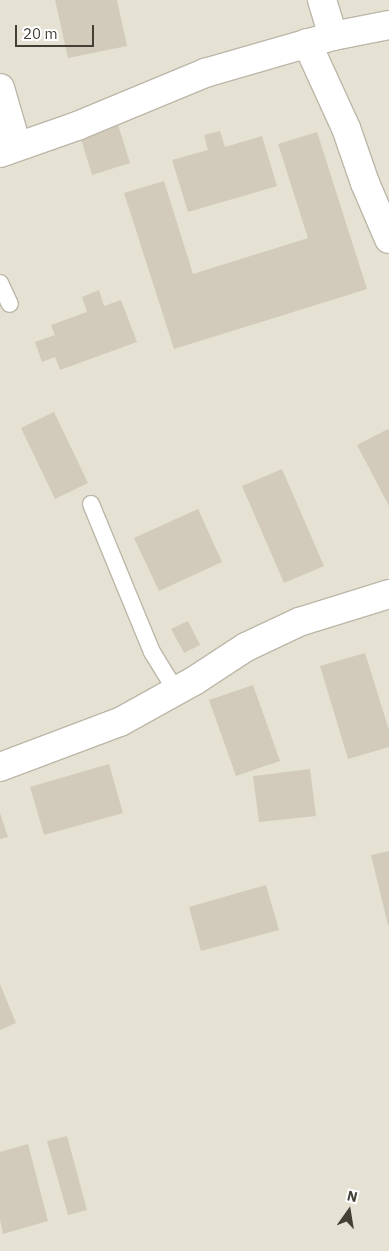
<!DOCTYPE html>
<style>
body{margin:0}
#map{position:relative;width:389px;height:1251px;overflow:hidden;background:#f1eee5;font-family:"IBM Plex Sans",sans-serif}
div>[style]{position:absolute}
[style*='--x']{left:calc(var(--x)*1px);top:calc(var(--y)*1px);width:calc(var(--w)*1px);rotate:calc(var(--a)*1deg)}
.residential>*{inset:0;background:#e5e1d3}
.building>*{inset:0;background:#d2cbbb}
.roads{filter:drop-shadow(1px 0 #bcb7a8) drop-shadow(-1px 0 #bcb7a8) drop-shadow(0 1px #bcb7a8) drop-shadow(0 -1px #bcb7a8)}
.lane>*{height:16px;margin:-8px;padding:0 8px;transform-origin:8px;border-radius:8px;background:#fff}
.street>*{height:28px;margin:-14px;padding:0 14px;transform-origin:14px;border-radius:14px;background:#fff}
span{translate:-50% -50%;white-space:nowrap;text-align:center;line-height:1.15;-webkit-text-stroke:5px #fff;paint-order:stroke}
.north{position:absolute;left:324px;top:1186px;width:50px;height:50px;-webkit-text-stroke:4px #fff;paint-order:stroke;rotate:13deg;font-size:14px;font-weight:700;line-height:20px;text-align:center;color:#433f35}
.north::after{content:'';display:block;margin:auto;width:18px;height:22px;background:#433f35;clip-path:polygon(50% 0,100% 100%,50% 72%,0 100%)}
.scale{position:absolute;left:15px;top:25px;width:79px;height:22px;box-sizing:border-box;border:2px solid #433f35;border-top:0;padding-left:6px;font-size:15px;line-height:18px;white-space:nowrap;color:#433f35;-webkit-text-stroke:4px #fff;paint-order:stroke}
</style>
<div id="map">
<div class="residential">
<div style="clip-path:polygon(0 0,389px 0,389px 1251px,0 1251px)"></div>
</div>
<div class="building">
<div style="clip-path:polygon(55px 0,117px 0,127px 46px,68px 58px)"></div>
<div style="clip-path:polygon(115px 115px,130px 163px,92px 175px,77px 126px)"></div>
<div style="clip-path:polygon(220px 131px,225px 147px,262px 136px,277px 186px,188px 212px,172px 160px,208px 150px,204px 135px)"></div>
<div style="clip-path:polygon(317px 132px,367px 289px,174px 349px,124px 193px,164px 181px,193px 274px,308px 238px,278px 144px)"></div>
<div style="clip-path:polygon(99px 290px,104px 306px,121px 300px,137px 342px,60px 370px,55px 357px,42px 362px,35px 342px,55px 335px,51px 325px,87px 312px,82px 297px)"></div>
<div style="clip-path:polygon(54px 412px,88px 483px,55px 499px,21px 428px)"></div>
<div style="clip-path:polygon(388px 429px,389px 431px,389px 506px,357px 445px)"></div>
<div style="clip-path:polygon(282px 469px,324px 566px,284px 583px,242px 486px)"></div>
<div style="clip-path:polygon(198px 509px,222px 562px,159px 591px,134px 538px)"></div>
<div style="clip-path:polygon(188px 621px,200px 645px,184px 653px,171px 629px)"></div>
<div style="clip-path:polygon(365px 653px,389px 730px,389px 747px,348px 759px,320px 666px)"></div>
<div style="clip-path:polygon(253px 685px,280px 761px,236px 776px,209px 700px)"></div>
<div style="clip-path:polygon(109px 764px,123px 813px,44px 835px,30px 787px)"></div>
<div style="clip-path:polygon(310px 769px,316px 816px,259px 822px,253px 776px)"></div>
<div style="clip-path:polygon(0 813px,8px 837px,0 839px)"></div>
<div style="clip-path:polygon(389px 851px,389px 925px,388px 925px,371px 855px)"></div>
<div style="clip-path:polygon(266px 885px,279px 930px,201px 951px,189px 907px)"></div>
<div style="clip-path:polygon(0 984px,16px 1023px,0 1030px)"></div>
<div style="clip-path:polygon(67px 1136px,87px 1210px,68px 1215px,47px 1141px)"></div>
<div style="clip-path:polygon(28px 1144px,48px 1221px,3px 1234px,0 1219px,0 1152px)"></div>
</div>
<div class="roads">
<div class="lane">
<div style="--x:0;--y:283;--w:23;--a:65"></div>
<div style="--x:91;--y:504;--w:160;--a:67.6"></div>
<div style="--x:152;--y:652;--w:46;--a:58.4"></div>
</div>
<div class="street">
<div style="--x:333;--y:36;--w:57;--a:-11.1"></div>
<div style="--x:307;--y:43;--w:94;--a:65.4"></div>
<div style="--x:346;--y:128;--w:58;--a:70.9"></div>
<div style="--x:365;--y:183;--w:61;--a:66.8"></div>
<div style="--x:0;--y:88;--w:60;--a:73.7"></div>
<div style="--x:0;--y:153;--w:82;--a:-19.3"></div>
<div style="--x:77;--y:126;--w:139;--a:-22.5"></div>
<div style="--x:205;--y:73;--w:133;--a:-16.1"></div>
<div style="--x:333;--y:36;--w:38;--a:-107"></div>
<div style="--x:0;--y:767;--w:128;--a:-20.6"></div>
<div style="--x:120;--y:722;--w:85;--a:-29"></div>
<div style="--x:194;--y:681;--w:62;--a:-33.2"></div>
<div style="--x:246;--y:647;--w:59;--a:-25.3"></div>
<div style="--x:299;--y:622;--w:94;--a:-17.3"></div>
</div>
</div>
<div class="north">N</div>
<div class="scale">20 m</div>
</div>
